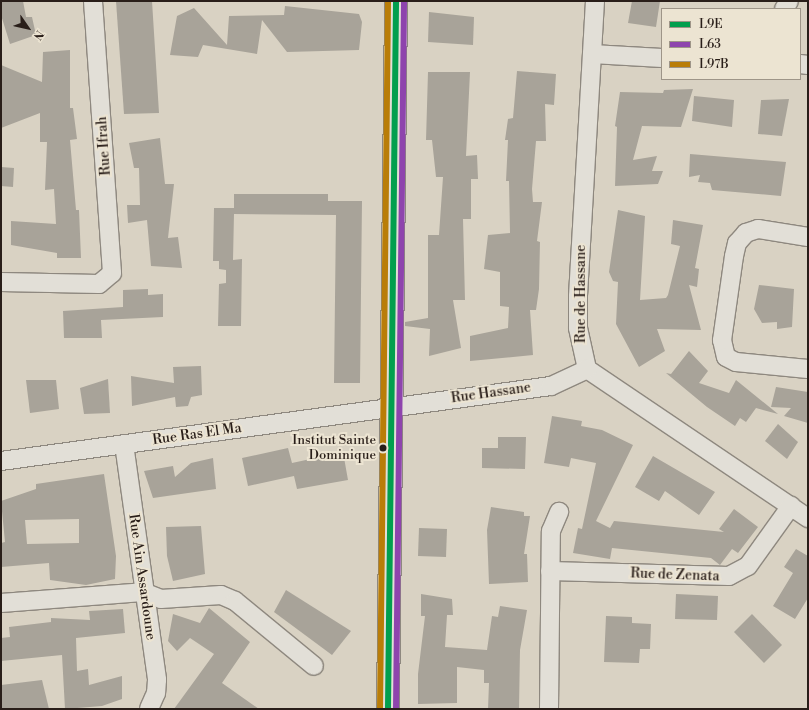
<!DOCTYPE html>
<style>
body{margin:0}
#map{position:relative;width:809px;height:710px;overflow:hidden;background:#d9d2c3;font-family:"Libre Bodoni",serif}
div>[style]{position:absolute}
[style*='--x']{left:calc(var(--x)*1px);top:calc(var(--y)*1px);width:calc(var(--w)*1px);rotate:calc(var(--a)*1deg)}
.building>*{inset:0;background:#a8a399}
.roads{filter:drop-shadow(1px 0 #8e887f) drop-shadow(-1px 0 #8e887f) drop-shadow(0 1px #8e887f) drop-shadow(0 -1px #8e887f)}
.street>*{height:18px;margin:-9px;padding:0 9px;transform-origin:9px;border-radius:9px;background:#e2dfd7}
.secondary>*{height:22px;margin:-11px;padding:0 11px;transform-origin:11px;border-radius:11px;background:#e2dfd7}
.bus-1>*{height:6px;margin:-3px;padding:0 3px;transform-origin:3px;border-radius:3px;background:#029f4e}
.bus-2>*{height:6px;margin:-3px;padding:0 3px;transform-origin:3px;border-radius:3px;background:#8e44ad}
.bus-3>*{height:6px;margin:-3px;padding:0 3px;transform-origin:3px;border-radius:3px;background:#b97d08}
.dots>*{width:11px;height:11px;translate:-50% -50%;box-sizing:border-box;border:2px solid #ece4d2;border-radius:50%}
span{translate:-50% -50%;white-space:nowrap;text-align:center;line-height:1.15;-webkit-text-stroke:4px #ece4d2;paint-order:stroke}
.bus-label{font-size:13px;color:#291e19}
.right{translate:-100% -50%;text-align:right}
.street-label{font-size:14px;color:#291e19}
.frame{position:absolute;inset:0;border:2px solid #291e19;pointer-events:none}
.legend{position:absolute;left:661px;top:8px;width:140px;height:72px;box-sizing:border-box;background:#ece4d2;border:1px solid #9e9588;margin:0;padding:5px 7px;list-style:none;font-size:12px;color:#291e19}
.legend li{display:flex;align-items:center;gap:8px;height:20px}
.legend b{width:20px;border:1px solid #9e9588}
.north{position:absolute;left:8px;top:8px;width:40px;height:40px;-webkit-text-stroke:3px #ece4d2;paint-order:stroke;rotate:124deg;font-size:11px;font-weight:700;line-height:16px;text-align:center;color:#291e19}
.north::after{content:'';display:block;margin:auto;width:14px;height:18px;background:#291e19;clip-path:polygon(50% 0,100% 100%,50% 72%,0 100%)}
</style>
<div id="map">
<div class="building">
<div style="clip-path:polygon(1px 1px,23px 1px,26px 17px,32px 17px,36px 35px,10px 44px,1px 15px)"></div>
<div style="clip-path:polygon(116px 1px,152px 1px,159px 113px,124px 114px)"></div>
<div style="clip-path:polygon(632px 1px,660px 1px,656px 27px,628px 23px)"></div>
<div style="clip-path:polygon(285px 6px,359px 14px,362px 22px,359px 50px,287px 52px,262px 20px,257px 54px,203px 45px,198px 57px,170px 55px,177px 16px,194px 8px,227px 45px,229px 16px,284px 15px)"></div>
<div style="clip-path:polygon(429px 12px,474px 17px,473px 45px,428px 42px)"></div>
<div style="clip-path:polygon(70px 50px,70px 108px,73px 108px,77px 139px,70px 140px,76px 210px,79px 210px,81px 258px,57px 258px,57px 253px,11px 245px,11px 221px,56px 224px,54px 189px,45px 190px,47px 142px,40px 142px,40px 113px,1px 128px,1px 65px,42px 82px,43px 52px)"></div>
<div style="clip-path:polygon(517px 71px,556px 74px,554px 105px,545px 104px,546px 141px,536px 141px,532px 189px,533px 202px,542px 202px,537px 241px,540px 242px,539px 289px,536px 310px,530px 310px,533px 355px,470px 361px,470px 336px,508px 328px,509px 307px,500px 306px,500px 272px,484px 269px,488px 235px,510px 233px,509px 181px,506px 181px,508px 140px,505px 140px,508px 119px,513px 118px)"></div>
<div style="clip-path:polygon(428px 72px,470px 72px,466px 156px,477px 155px,478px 179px,471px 179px,471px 219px,463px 219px,465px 300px,453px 300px,461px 348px,429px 356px,430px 329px,405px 326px,405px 322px,428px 318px,428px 235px,439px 235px,443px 177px,436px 177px,432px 140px,426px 140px)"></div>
<div style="clip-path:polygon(693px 89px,681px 127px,642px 126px,633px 160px,657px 156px,652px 171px,663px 171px,658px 184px,615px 186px,617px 127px,615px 126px,620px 92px,663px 93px,664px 90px)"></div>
<div style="clip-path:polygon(694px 96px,734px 100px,732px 127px,692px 121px)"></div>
<div style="clip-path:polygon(789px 99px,782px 136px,758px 134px,761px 100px)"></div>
<div style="clip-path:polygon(160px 138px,165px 184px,174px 184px,168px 238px,178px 237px,182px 268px,151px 266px,147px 220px,128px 223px,127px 205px,140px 205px,139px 168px,134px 168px,129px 143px)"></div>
<div style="clip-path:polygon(690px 154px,786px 162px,781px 196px,712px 190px,710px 183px,698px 182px,700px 175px,689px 177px)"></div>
<div style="clip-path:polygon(1px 167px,14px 168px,13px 187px,1px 186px)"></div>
<div style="clip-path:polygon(234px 194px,328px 194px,328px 201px,362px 201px,360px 383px,334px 383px,336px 215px,234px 214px,233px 260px,242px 259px,241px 326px,218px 326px,219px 284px,226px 283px,226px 270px,219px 269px,219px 261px,213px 261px,214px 208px,234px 208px)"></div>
<div style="clip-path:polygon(618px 210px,645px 216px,640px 300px,666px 298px,668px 295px,680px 246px,671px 244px,673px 220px,703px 225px,695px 268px,699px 269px,697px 287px,689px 285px,701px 330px,657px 329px,665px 351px,639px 367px,616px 324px,618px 282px,613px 281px,609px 272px)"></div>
<div style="clip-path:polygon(759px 285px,794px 289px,792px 327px,777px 329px,777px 322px,762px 323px,754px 309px)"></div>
<div style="clip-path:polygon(148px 289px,148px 295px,163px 294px,163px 317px,101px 320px,102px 338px,64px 338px,63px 311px,123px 307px,123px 290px)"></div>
<div style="clip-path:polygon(689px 351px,708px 371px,699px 383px,729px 393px,736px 380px,778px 414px,756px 408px,746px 422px,740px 418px,735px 426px,707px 407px,666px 373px,671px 374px)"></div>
<div style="clip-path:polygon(201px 366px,202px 395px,191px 397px,188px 406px,176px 407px,175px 397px,132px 406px,131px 376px,174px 383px,173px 367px)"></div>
<div style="clip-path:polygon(108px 379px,110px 413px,84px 414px,80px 388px)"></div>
<div style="clip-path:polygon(26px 380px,56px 380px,59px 409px,30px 413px)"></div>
<div style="clip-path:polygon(776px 387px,808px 392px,808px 423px,784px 416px,791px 408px,771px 407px)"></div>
<div style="clip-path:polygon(552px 416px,582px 421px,581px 426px,602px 430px,633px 445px,596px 521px,610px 528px,614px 521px,724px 532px,719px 529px,734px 509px,758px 527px,738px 553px,732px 549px,720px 565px,711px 558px,612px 548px,610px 559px,573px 553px,578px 528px,582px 529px,596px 463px,571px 458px,569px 467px,544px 463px)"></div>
<div style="clip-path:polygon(778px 424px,798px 442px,787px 459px,765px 441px)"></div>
<div style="clip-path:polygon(498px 437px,526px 437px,525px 469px,482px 468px,482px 448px,498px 448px)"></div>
<div style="clip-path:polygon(288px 448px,292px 463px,343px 452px,348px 480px,297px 489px,294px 476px,248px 486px,242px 458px)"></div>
<div style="clip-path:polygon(653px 456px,715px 492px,699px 515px,665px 491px,659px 501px,635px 487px)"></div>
<div style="clip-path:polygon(213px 458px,216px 489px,153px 498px,144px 471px,173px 466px,175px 477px,191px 463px)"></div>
<div style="clip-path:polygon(evenodd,104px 474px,116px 556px,115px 579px,86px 585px,50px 580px,49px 563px,1px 567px,1px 543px,5px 542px,1px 501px,36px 489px,36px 484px,104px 474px,79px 519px,79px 543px,27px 544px,25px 520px,79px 519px)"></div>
<div style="clip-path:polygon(491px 507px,524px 512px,524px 516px,530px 516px,524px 554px,527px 554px,528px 582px,489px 584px,487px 530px)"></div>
<div style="clip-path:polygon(201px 526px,205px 574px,173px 581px,167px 556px,166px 527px)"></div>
<div style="clip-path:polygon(419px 528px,447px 529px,446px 557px,418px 556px)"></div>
<div style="clip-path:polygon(796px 549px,808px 556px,808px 598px,795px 619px,773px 606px,793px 573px,784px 567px)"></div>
<div style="clip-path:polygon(286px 590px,351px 631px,332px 655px,274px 612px)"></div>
<div style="clip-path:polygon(421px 594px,452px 599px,453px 615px,447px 615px,445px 647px,487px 650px,492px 616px,498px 617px,500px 606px,527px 610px,520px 650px,519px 709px,488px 709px,489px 683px,484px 683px,484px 670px,457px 667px,457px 703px,418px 704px,418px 674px,425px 616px,421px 616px)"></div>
<div style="clip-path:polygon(676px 594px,718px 596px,717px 620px,675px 619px)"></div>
<div style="clip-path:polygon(209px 608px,250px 642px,222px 683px,259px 709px,174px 709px,214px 654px,190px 638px,177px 651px,168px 641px,173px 614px,200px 623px)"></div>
<div style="clip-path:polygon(123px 609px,125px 633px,76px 638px,77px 671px,88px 669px,89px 685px,122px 676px,122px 699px,102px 706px,65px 709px,62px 655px,1px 661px,1px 638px,10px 637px,9px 627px,51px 622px,51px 618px,90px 620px,89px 611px)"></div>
<div style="clip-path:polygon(752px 614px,782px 645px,764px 663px,734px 632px)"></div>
<div style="clip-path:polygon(606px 616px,632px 617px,632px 623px,651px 624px,650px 649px,640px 649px,639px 663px,604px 662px)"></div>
<div style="clip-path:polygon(42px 680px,49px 709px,1px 709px,1px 685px)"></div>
</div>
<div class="roads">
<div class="street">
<div style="--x:595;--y:1;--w:296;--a:93.3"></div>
<div style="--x:578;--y:297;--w:31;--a:90"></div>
<div style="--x:578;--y:328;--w:42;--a:77.6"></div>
<div style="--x:587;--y:369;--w:267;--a:34"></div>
<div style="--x:784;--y:9;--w:9;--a:-58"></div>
<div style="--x:592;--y:54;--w:70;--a:3.3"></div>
<div style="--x:800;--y:64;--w:8;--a:7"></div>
<div style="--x:808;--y:237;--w:51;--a:-170.9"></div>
<div style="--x:758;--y:229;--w:13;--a:162"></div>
<div style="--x:746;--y:233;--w:13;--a:132"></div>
<div style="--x:737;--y:243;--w:13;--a:103"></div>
<div style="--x:734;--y:256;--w:85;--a:98.1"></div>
<div style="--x:722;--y:340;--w:17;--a:77"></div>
<div style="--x:726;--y:357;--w:11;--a:27"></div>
<div style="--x:736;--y:362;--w:72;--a:5.6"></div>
<div style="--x:1;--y:282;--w:98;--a:1.2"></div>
<div style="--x:99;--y:284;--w:17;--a:-40"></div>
<div style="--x:112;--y:273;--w:273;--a:-94"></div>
<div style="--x:124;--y:444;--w:238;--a:82"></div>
<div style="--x:157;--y:680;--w:13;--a:94"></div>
<div style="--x:156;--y:693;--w:17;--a:114"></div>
<div style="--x:1;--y:461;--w:555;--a:-7.77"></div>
<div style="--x:551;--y:386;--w:40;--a:-25"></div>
<div style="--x:550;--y:571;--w:179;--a:1.6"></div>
<div style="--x:729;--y:576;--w:21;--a:-28"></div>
<div style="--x:748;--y:566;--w:74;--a:-54.4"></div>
<div style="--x:1;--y:603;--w:142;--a:-4.4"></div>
<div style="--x:143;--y:592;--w:19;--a:21"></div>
<div style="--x:161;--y:599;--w:60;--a:-3.8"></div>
<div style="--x:221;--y:595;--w:15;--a:23"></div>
<div style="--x:235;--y:601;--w:102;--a:39.4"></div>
<div style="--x:549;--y:709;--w:178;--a:-89.4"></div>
<div style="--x:551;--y:531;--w:21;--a:-67"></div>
</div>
<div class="secondary">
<div style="--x:388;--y:709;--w:708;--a:-89.35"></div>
</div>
</div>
<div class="bus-1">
<div style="--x:388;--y:709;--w:708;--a:-89.35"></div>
</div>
<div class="bus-2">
<div style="--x:396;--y:709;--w:708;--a:-89.35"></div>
</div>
<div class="bus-3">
<div style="--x:380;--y:709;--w:708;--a:-89.35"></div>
</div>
<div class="dots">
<div style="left:383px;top:448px;background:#291e19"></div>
</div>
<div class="bus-label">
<span class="right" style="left:376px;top:448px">Institut Sainte<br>Dominique</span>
</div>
<div class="street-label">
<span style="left:104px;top:146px;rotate:-94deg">Rue Ifrah</span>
<span style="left:581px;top:294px;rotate:-90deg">Rue de Hassane</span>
<span style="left:491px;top:393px;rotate:-8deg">Rue Hassane</span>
<span style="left:197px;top:434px;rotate:-8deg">Rue Ras El Ma</span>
<span style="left:675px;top:575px;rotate:2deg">Rue de Zenata</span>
<span style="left:142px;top:577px;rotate:82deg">Rue Ain Assardoune</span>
</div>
<div class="frame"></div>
<ul class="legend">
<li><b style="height:5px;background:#029f4e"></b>L9E</li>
<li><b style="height:5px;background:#8e44ad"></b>L63</li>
<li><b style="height:5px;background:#b97d08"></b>L97B</li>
</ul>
<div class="north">N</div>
</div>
